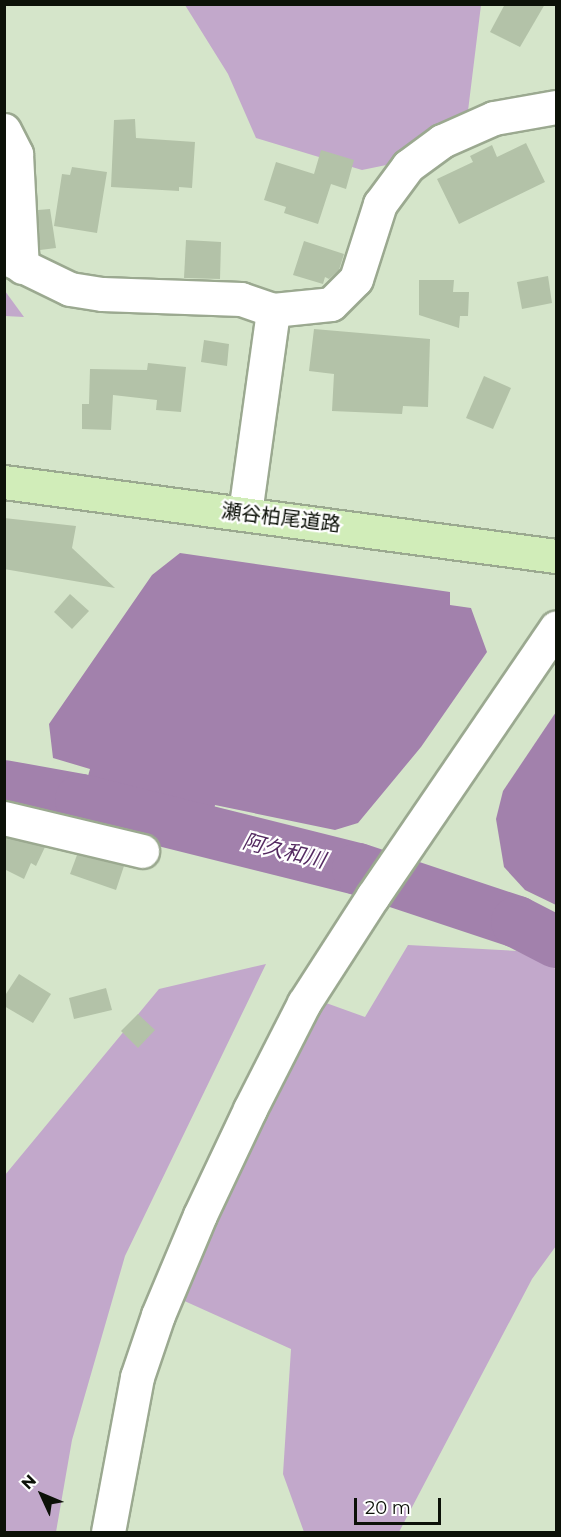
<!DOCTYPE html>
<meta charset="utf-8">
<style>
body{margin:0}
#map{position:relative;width:561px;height:1537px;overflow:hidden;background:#d5e5ca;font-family:Montserrat,"Noto Sans JP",sans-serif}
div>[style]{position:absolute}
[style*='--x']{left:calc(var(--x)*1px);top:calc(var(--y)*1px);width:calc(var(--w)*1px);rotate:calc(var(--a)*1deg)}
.green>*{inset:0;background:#c2a8cb}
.water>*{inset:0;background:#a281ac}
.river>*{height:52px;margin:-26px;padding:0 26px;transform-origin:26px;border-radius:26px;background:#a281ac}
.building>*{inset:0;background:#b3c2a8}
.roads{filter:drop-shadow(2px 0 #9ba990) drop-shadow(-2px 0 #9ba990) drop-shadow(0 2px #9ba990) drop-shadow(0 -2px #9ba990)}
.minor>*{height:33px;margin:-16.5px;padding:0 16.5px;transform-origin:16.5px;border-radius:16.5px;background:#fff}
.major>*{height:33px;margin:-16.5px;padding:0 16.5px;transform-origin:16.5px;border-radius:16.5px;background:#d1edb9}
span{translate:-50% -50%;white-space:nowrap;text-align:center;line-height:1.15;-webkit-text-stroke:4.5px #fff;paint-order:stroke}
.street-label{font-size:20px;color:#0c1108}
.water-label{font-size:21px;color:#552b62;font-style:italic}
.frame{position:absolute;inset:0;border:6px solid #0c1108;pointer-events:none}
.north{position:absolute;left:12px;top:1465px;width:60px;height:60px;-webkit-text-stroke:4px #fff;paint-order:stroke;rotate:314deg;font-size:16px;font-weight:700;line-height:24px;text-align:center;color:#0c1108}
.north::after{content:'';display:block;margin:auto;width:21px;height:27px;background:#0c1108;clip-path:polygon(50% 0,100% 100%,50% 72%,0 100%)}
.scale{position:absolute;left:354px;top:1498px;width:87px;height:27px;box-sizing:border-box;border:3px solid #0c1108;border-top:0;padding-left:8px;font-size:18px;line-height:21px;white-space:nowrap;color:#0c1108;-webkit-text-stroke:4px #fff;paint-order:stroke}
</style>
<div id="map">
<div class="green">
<div style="clip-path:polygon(185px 5px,481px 5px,467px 119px,396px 163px,362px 170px,256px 138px,228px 74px)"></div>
<div style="clip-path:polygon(5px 291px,24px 317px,5px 316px)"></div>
<div style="clip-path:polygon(408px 945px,517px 951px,556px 969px,556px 1246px,532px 1279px,399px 1532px,304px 1532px,283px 1474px,291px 1349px,180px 1299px,315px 999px,365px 1017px)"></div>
<div style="clip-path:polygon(266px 964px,125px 1256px,72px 1440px,56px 1532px,5px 1532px,5px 1175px,159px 989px)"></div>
</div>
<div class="water">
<div style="clip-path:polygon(180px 553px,450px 592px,450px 605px,471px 608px,487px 652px,421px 747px,358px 823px,335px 830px,215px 805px,210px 832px,81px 800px,90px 769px,53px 758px,49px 724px,152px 575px)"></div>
<div style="clip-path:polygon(556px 712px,556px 905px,525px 890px,504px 867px,496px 819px,503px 791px)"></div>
</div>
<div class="river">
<div style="--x:4;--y:786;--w:78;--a:10.3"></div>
<div style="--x:81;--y:800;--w:285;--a:14"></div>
<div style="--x:358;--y:869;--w:168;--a:18.4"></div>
<div style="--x:517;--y:922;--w:44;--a:27.1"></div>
</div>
<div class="building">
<div style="clip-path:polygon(505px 4px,545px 4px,520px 47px,490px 32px)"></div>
<div style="clip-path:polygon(135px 119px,136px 138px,195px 142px,192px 188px,179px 187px,179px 191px,111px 187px,114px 120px)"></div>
<div style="clip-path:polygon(526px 143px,545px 182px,459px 224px,437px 179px,473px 162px,470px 156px,492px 145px,497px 157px)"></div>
<div style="clip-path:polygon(321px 150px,354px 160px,346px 189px,331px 184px,318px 224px,284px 213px,286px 207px,264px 200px,276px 162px,314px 174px)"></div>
<div style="clip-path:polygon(72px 167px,107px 172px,97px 233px,54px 226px,62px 174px,70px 175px)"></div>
<div style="clip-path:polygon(50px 209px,56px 248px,40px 250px,38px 210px)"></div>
<div style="clip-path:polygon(186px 240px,221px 242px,220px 279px,184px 278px)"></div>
<div style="clip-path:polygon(304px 241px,344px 254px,339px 270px,329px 279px,325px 277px,323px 284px,293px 275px)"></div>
<div style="clip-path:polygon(548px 276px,552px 303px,522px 309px,517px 282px)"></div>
<div style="clip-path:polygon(419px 280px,454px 280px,453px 292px,469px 292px,468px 316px,460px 316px,459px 328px,419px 315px)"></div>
<div style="clip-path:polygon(314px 329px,430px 339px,428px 407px,403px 406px,402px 414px,332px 411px,334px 374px,309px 371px)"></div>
<div style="clip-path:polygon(204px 340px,229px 344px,227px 366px,201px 362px)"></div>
<div style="clip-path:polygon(148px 363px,186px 367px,181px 412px,156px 410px,157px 400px,113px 395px,111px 430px,82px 429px,82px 404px,89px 404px,90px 369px,147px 370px)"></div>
<div style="clip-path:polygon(484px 376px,511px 388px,493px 429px,466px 418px)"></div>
<div style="clip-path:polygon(4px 518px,76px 526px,72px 548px,115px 588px,4px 569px)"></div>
<div style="clip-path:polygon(70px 594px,89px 611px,72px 629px,54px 612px)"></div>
<div style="clip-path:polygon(4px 837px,45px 847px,36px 866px,31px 863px,24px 879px,4px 869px)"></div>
<div style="clip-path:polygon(77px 855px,124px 866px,116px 890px,70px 874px)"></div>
<div style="clip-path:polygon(19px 974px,51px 994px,33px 1023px,4px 1006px,4px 997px)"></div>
<div style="clip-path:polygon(106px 988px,112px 1010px,74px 1019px,69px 998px)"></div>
<div style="clip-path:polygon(138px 1014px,155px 1030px,138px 1048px,121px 1031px)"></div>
</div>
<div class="roads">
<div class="minor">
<div style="--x:4;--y:130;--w:27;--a:63"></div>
<div style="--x:16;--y:154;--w:113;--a:87"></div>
<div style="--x:4;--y:257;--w:73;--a:25.9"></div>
<div style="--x:70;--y:289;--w:32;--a:9"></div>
<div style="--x:102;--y:294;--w:139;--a:2.1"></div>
<div style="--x:241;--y:299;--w:34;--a:19"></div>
<div style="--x:245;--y:513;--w:205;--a:-82.1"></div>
<div style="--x:273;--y:310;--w:58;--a:-5.9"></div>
<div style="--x:331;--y:304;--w:35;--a:-45"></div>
<div style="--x:356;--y:279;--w:79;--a:-72.3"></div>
<div style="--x:380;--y:204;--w:47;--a:-53.6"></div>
<div style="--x:408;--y:166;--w:42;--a:-36.3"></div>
<div style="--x:442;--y:141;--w:57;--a:-23.9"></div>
<div style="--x:494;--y:118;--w:63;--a:-10.1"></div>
<div style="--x:4;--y:818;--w:142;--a:13.4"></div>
<div style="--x:108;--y:1532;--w:158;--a:-79.4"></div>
<div style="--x:137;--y:1377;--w:65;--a:-71.3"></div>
<div style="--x:158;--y:1315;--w:108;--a:-67.2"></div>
<div style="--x:200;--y:1215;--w:117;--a:-64.7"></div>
<div style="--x:250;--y:1109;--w:119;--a:-63"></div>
<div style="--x:304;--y:1003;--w:127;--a:-57.2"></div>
<div style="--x:373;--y:896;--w:325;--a:-55.7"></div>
</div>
<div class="major">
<div style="--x:4;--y:482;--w:557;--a:7.64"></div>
</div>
</div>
<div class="street-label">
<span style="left:281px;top:518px;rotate:7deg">瀬谷柏尾道路</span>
</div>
<div class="water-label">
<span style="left:284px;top:851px;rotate:14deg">阿久和川</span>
</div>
<div class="frame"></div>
<div class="north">N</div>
<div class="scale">20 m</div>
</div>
